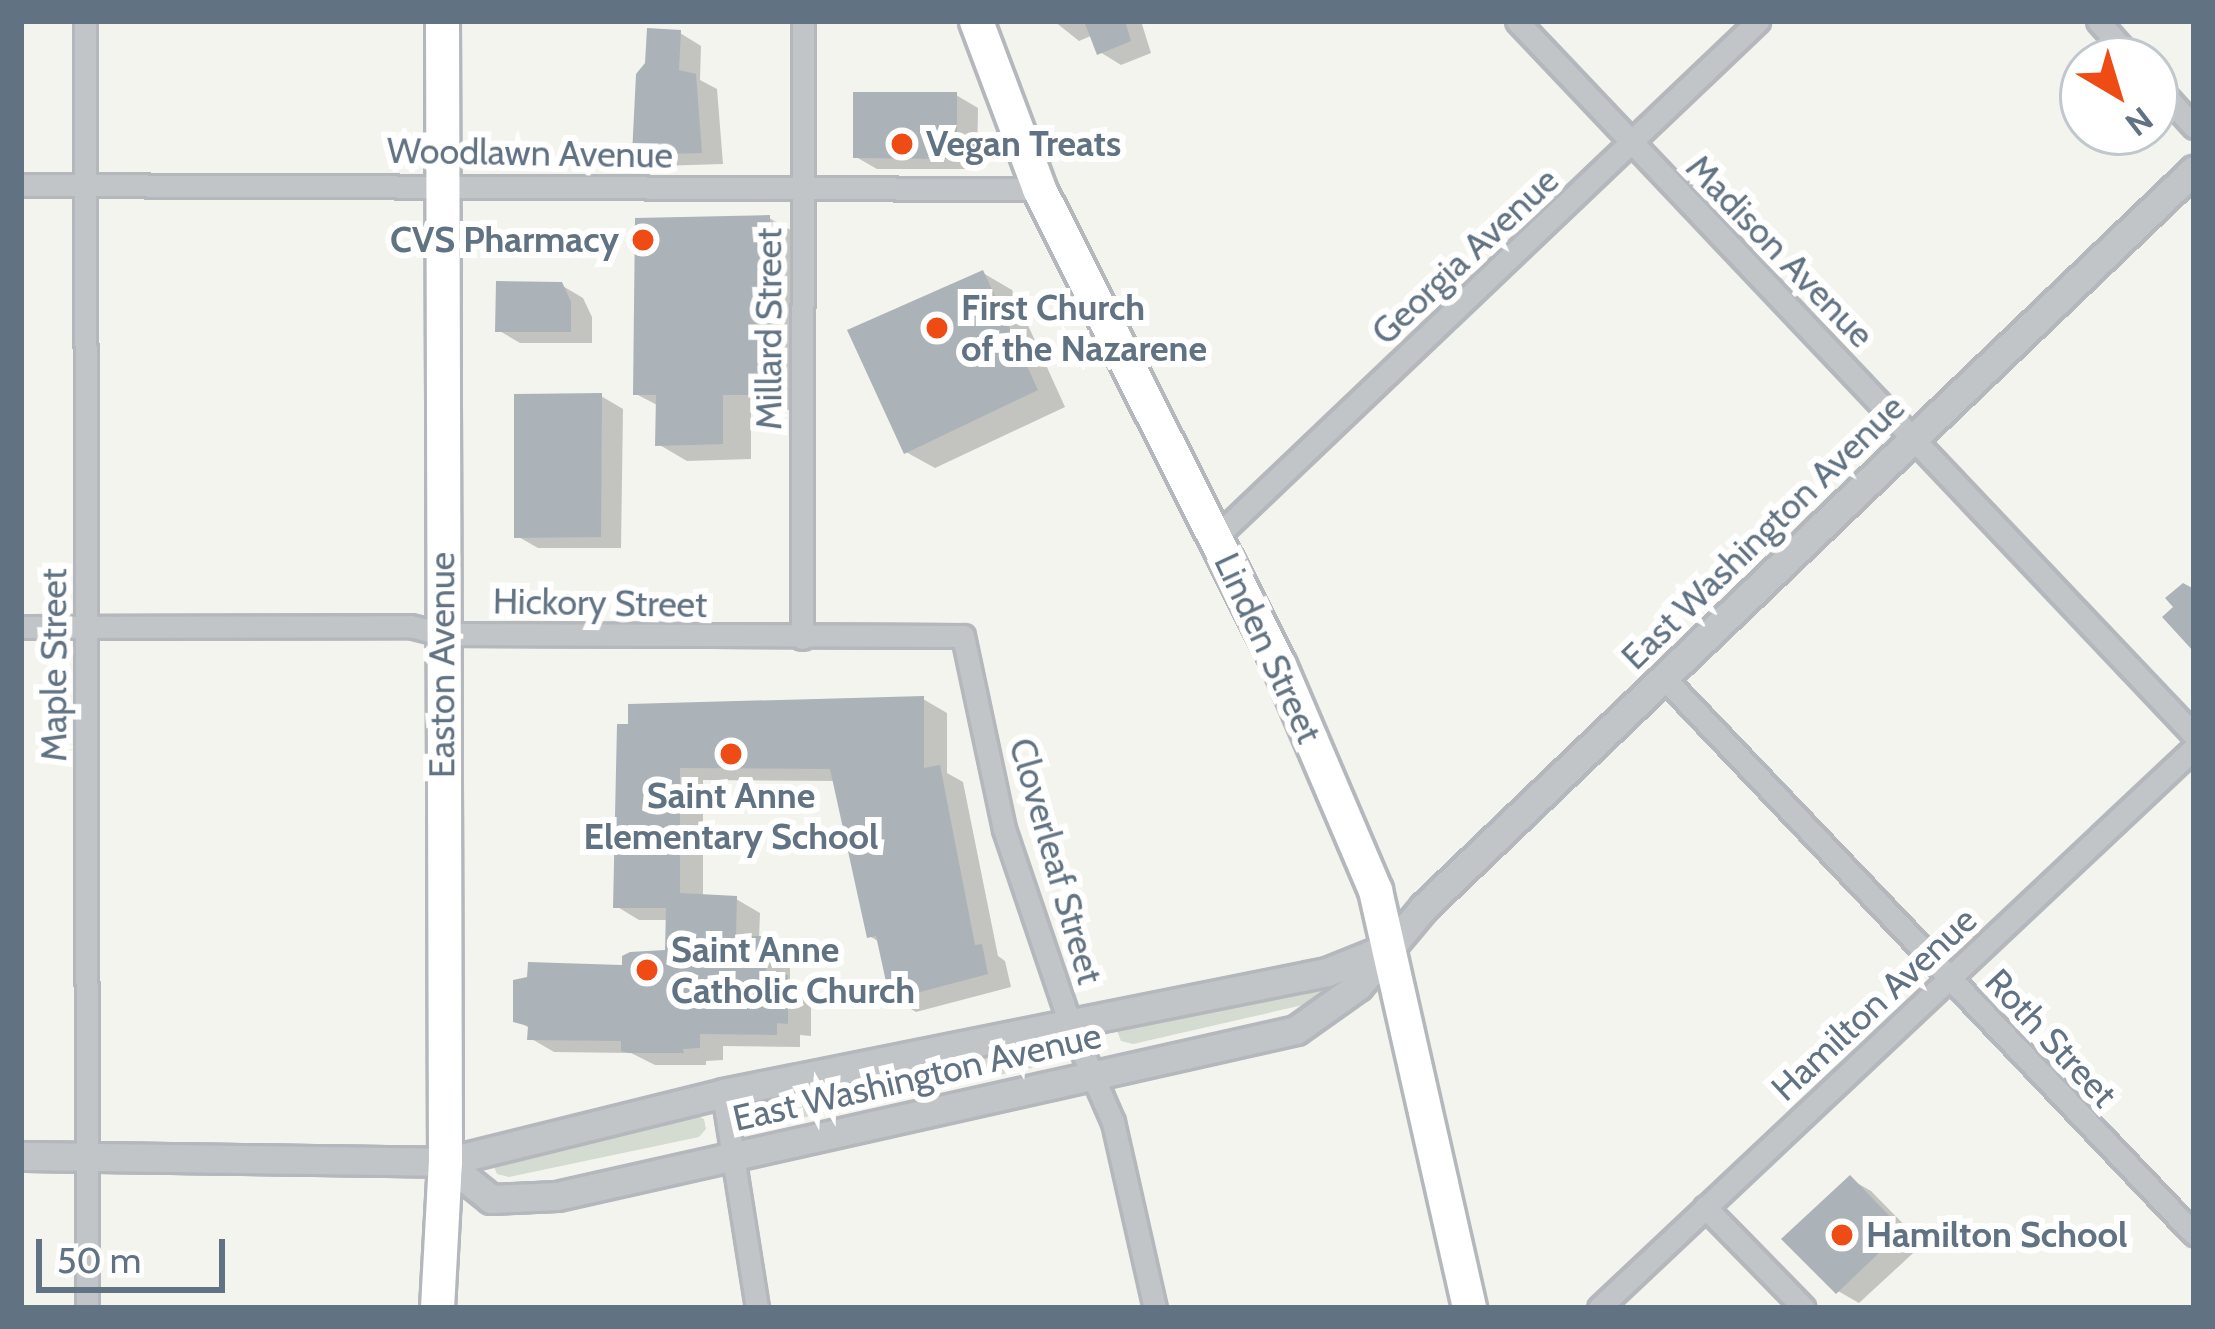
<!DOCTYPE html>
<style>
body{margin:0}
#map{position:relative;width:2215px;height:1329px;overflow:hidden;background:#f4f4ef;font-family:Cabin,sans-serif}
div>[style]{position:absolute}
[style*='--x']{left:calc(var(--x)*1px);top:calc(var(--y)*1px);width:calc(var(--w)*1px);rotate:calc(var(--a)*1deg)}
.green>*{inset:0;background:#d4dbd0}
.shadow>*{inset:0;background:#0003}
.building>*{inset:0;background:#abb3b8}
.roads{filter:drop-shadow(3px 0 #b4b8bc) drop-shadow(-3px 0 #b4b8bc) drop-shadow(0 3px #b4b8bc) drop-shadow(0 -3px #b4b8bc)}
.minor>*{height:21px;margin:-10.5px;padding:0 10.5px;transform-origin:10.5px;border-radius:10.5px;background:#c1c5c8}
.tertiary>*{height:27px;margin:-13.5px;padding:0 13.5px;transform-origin:13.5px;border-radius:13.5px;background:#c1c5c8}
.primary>*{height:33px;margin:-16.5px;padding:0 16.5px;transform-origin:16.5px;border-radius:16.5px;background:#fff}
.dots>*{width:33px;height:33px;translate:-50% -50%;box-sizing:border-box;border:6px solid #fff;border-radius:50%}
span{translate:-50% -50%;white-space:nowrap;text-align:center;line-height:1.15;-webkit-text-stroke:12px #fff;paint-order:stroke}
.poi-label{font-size:36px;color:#617383;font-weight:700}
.left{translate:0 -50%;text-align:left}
.right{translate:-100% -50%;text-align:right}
.street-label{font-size:36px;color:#617383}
.frame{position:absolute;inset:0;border:24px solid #617383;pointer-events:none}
.north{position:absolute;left:2059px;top:36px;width:120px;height:120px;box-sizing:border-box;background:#fff;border:3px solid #c0c7cd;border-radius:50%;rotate:142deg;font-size:33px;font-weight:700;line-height:48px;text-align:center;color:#617383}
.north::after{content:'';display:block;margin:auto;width:42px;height:54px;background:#ee4b15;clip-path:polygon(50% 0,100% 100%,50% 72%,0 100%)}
.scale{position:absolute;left:36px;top:1239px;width:189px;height:54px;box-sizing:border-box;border:6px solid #617383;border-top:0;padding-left:15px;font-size:36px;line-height:42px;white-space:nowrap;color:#617383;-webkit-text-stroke:9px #fff;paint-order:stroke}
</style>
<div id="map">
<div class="green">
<div style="clip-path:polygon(1322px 979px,1347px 980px,1325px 1000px,1133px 1044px,1121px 1041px,1117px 1031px,1124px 1023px)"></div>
<div style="clip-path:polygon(1043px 1041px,1054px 1046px,1057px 1056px,1050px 1064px,777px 1123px,767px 1117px,765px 1106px,773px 1095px)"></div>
<div style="clip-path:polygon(693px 1114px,704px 1119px,706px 1129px,699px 1137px,509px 1177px,497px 1174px,493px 1164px)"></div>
</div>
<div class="shadow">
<div style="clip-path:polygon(1054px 21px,1141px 21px,1151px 53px,1121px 65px,1100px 52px,1093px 35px,1079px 41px)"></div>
<div style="clip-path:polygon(680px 33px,701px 46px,700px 80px,717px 89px,723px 164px,657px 166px,635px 154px)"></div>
<div style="clip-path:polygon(956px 95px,978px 108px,977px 169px,877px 169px,856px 157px)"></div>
<div style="clip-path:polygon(769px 218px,798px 234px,800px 410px,751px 410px,751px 459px,687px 461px,658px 444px,659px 406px,636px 394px)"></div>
<div style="clip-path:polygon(983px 273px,1012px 290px,1065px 407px,935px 468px,906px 452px)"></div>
<div style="clip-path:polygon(561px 285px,583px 298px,592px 317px,592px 343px,520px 343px,498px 330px)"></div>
<div style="clip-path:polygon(601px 396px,623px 409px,621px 548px,538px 548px,517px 536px)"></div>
<div style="clip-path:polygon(923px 699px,947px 713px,947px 773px,963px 782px,998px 956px,1005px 961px,1011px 987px,916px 1012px,892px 998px,878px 941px,869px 936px,836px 781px,703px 780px,703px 897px,736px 899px,760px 913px,759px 939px,790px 953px,790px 980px,811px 992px,811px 1036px,800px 1035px,800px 1047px,723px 1046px,723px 1060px,706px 1061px,706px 1065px,655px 1065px,631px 1053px,554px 1052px,530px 1038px,531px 1029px,516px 1020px,668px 953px,669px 920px,639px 920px,616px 906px,620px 727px)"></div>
<div style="clip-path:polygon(1850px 1179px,1871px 1191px,1923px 1244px,1859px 1303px,1838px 1291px)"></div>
</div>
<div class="building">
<div style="clip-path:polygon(1084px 21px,1125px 21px,1131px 41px,1097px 55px)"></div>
<div style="clip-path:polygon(647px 28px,681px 30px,679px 70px,696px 74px,702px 153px,632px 155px,636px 74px,645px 63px)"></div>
<div style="clip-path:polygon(853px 92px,957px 92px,957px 159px,853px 158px)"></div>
<div style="clip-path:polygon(770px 215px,773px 395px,723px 395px,723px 444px,655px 446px,656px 395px,633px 395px,635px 218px)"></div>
<div style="clip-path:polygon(983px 270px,1038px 390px,904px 454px,847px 330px)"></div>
<div style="clip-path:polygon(496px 281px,562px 282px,571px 302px,571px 332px,495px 332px)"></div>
<div style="clip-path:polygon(602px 393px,601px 537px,514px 538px,514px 394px)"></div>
<div style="clip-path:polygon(2183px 583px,2194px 589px,2194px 652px,2162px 617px,2173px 607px,2165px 598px)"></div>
<div style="clip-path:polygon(924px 696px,924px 768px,940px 765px,975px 945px,982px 944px,988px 974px,890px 1000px,876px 936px,867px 938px,830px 769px,680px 768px,680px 893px,737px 896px,736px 936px,767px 936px,766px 974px,788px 975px,788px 1024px,777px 1023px,777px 1035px,700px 1034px,700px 1048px,683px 1049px,684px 1053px,629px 1053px,621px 1051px,621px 1041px,527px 1040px,528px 1026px,513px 1022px,513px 980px,527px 977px,528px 962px,622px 965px,622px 956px,630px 952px,665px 950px,666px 908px,613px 908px,617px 724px,628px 724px,628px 704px)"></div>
<div style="clip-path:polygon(1850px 1175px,1903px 1230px,1836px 1294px,1781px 1239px)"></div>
</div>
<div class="roads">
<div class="minor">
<div style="--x:85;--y:21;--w:1287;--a:89.91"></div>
<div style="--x:1517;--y:21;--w:984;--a:46.52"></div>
<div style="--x:2098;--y:21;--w:52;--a:48.1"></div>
<div style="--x:2155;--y:84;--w:58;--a:47.8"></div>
<div style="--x:21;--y:185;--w:1018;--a:0.23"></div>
<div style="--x:1215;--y:538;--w:750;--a:-43.59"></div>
<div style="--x:21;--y:627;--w:389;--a:-0.1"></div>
<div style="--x:410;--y:626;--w:32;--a:14"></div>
<div style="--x:441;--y:634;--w:522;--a:0.22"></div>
<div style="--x:963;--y:636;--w:197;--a:78"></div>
<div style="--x:1004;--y:829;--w:203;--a:71.3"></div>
<div style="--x:1069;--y:1021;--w:110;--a:66.5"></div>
<div style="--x:1113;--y:1122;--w:191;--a:77.3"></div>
<div style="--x:802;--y:638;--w:617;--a:-89.91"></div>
<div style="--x:1663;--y:677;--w:770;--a:46.37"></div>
<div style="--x:723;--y:1093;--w:218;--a:81"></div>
<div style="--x:1705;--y:1207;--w:141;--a:45.6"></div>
<div style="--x:1599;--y:1308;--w:817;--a:-43.26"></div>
</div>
<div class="tertiary">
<div style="--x:21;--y:1156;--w:424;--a:0.8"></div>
<div style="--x:445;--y:1162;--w:286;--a:-13.9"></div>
<div style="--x:723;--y:1093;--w:616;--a:-11.33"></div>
<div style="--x:1327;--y:972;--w:61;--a:-22"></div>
<div style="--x:445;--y:1162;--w:59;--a:38.8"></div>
<div style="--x:491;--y:1199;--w:66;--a:-2.6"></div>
<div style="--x:557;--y:1196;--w:757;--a:-12.66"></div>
<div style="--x:1296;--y:1030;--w:76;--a:-35.4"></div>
<div style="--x:1358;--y:986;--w:103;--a:-50.1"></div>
<div style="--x:1424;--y:907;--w:1066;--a:-43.75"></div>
</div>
<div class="primary">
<div style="--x:976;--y:21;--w:179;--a:69.4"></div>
<div style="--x:1039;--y:189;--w:533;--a:63.24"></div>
<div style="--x:1279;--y:665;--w:245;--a:66.9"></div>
<div style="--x:1375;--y:890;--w:428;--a:77.3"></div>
<div style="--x:437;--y:1308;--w:146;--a:-86.9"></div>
<div style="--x:445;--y:1162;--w:1141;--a:-90.15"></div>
</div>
</div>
<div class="dots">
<div style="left:902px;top:144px;background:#ee4b15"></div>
<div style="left:643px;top:240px;background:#ee4b15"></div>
<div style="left:937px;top:328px;background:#ee4b15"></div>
<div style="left:731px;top:754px;background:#ee4b15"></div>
<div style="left:647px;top:970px;background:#ee4b15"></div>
<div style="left:1842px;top:1235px;background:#ee4b15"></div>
</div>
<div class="poi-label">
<span class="left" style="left:926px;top:144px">Vegan Treats</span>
<span class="right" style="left:619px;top:240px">CVS Pharmacy</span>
<span class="left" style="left:961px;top:328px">First Church<br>of the Nazarene</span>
<span style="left:731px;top:816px">Saint Anne<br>Elementary School</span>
<span class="left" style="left:671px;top:970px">Saint Anne<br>Catholic Church</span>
<span class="left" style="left:1866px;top:1235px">Hamilton School</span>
</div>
<div class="street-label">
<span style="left:530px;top:153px;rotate:1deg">Woodlawn Avenue</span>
<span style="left:1780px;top:251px;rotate:46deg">Madison Avenue</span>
<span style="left:1465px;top:256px;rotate:-43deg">Georgia Avenue</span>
<span style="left:769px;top:329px;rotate:-90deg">Millard Street</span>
<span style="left:1763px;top:532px;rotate:-44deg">East Washington Avenue</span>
<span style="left:600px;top:603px;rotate:1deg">Hickory Street</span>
<span style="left:1268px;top:648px;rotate:65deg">Linden Street</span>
<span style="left:54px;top:665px;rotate:-90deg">Maple Street</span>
<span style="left:442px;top:665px;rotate:-90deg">Easton Avenue</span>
<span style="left:1056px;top:861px;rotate:74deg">Cloverleaf Street</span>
<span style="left:1874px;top:1004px;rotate:-43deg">Hamilton Avenue</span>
<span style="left:2051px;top:1038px;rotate:47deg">Roth Street</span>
<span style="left:917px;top:1077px;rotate:-13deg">East Washington Avenue</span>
</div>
<div class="frame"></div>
<div class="north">N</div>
<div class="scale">50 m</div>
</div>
